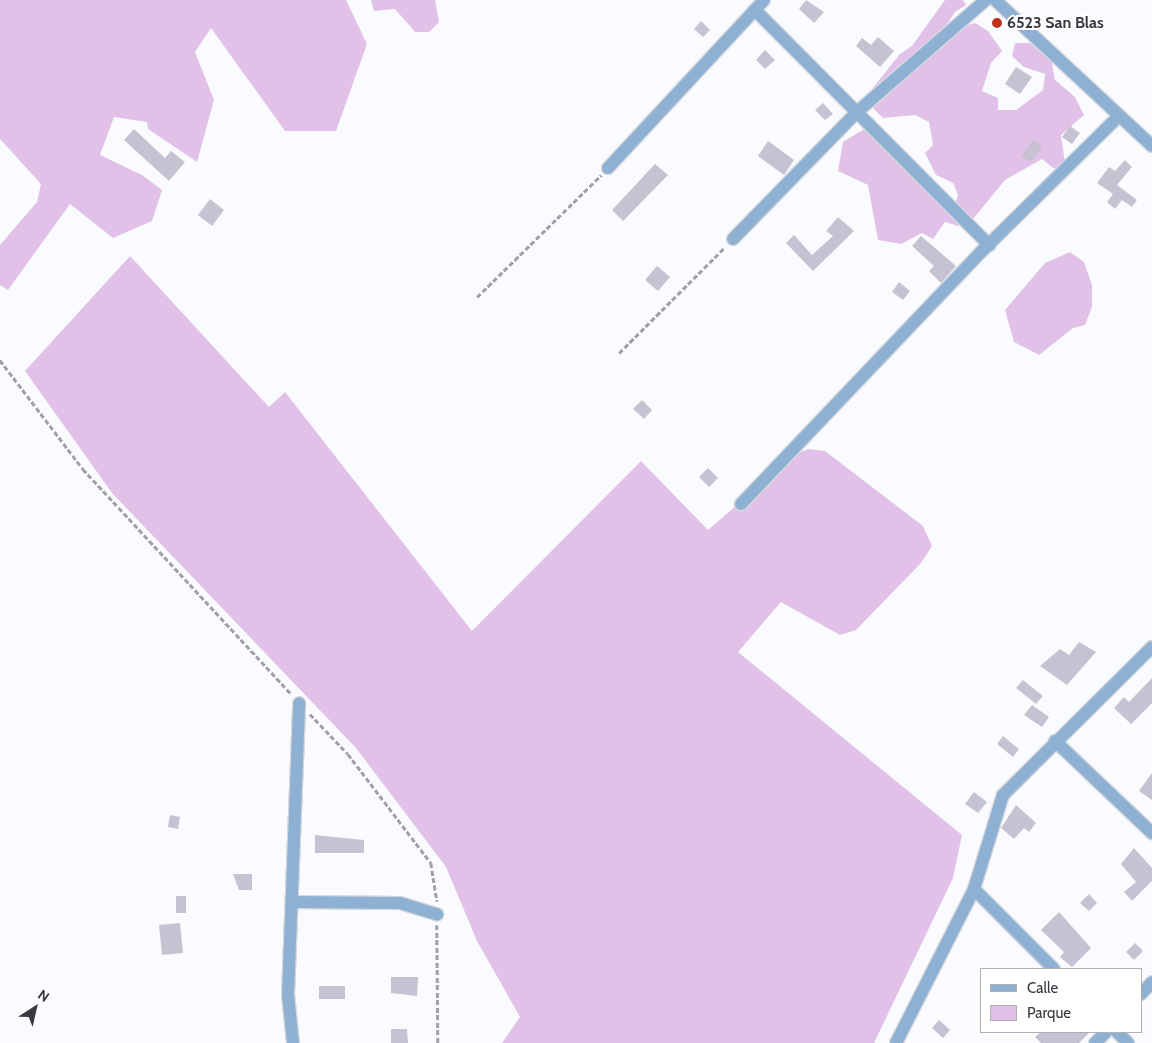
<!DOCTYPE html>
<style>
body{margin:0}
#map{position:relative;width:1152px;height:1043px;overflow:hidden;background:#fafbfe;font-family:Cabin,sans-serif}
div>[style]{position:absolute}
[style*='--x']{left:calc(var(--x)*1px);top:calc(var(--y)*1px);width:calc(var(--w)*1px);rotate:calc(var(--a)*1deg)}
.green>*{inset:0;background:#e2c1e8}
.building>*{inset:0;background:#c6c2d2}
.path>*{height:2.5px;margin-top:-1.25px;transform-origin:0;background:repeating-linear-gradient(90deg,#a0a1a5 0 5px,transparent 0 7.5px)}
.roads{filter:drop-shadow(1px 0 #d7d8dc) drop-shadow(-1px 0 #d7d8dc) drop-shadow(0 1px #d7d8dc) drop-shadow(0 -1px #d7d8dc)}
.minor>*{height:12px;margin:-6px;padding:0 6px;transform-origin:6px;border-radius:6px;background:#8db0d3}
.dots>*{width:14px;height:14px;translate:-50% -50%;box-sizing:border-box;border:2px solid #fff;border-radius:50%}
span{translate:-50% -50%;white-space:nowrap;text-align:center;line-height:1.15;-webkit-text-stroke:4px #fff;paint-order:stroke}
.poi-label{font-size:16px;color:#393a40;font-weight:700}
.left{translate:0 -50%;text-align:left}
.legend{position:absolute;left:980px;top:968px;width:162px;height:65px;box-sizing:border-box;background:#fff;border:1px solid #b0b0b3;margin:0;padding:6px 9px;list-style:none;font-size:15px;color:#393a40}
.legend li{display:flex;align-items:center;gap:10px;height:25px}
.legend b{width:25px;border:1px solid #b0b0b3}
.north{position:absolute;left:10px;top:983px;width:50px;height:50px;-webkit-text-stroke:4px #fff;paint-order:stroke;rotate:35deg;font-size:14px;font-weight:700;line-height:20px;text-align:center;color:#393a40}
.north::after{content:'';display:block;margin:auto;width:18px;height:22px;background:#393a40;clip-path:polygon(50% 0,100% 100%,50% 72%,0 100%)}
</style>
<div id="map">
<div class="green">
<div style="clip-path:polygon(0 0,346px 0,367px 44px,336px 131px,285px 131px,211px 28px,195px 52px,214px 100px,197px 162px,148px 129px,147px 122px,114px 117px,100px 155px,142px 175px,162px 190px,152px 221px,113px 238px,70px 204px,8px 290px,0 285px,0 245px,37px 202px,41px 184px,0 139px)"></div>
<div style="clip-path:polygon(371px 0,435px 0,439px 22px,429px 32px,415px 32px,395px 9px,374px 11px)"></div>
<div style="clip-path:polygon(945px 0,963px 0,966px 5px,955px 12px,942px 32px,975px 23px,988px 31px,1002px 51px,991px 63px,982px 91px,998px 98px,998px 110px,1016px 110px,1043px 90px,1045px 74px,1024px 67px,1012px 56px,1015px 43px,1030px 43px,1051px 58px,1055px 80px,1075px 97px,1084px 115px,1061px 135px,1066px 170px,1053px 168px,1042px 159px,1005px 180px,973px 219px,958px 226px,945px 222px,933px 239px,922px 233px,901px 244px,878px 240px,868px 185px,838px 171px,843px 142px,869px 126px,955px 205px,958px 195px,953px 183px,936px 175px,925px 153px,933px 145px,929px 122px,915px 115px,883px 118px,870px 105px,868px 94px,900px 54px,912px 46px)"></div>
<div style="clip-path:polygon(1070px 252px,1084px 262px,1092px 285px,1092px 307px,1085px 325px,1073px 328px,1039px 355px,1014px 342px,1005px 310px,1045px 263px)"></div>
<div style="clip-path:polygon(130px 256px,269px 407px,285px 392px,472px 631px,641px 461px,708px 530px,796px 454px,808px 449px,825px 451px,923px 526px,932px 546px,921px 563px,856px 630px,840px 635px,781px 602px,738px 652px,962px 835px,953px 878px,874px 1043px,502px 1043px,520px 1017px,477px 941px,446px 867px,356px 748px,112px 493px,25px 371px)"></div>
</div>
<div class="building">
<div style="clip-path:polygon(806px 0,824px 12px,814px 23px,799px 9px)"></div>
<div style="clip-path:polygon(701px 21px,710px 30px,703px 37px,694px 29px)"></div>
<div style="clip-path:polygon(878px 37px,894px 51px,880px 67px,856px 46px,862px 38px,871px 45px)"></div>
<div style="clip-path:polygon(765px 50px,775px 60px,765px 69px,756px 60px)"></div>
<div style="clip-path:polygon(1016px 67px,1032px 77px,1020px 94px,1005px 84px)"></div>
<div style="clip-path:polygon(823px 103px,833px 114px,825px 120px,815px 110px)"></div>
<div style="clip-path:polygon(1070px 126px,1080px 133px,1072px 144px,1062px 137px)"></div>
<div style="clip-path:polygon(134px 129px,165px 158px,171px 151px,185px 162px,169px 181px,124px 140px)"></div>
<div style="clip-path:polygon(1033px 140px,1042px 146px,1031px 162px,1021px 156px)"></div>
<div style="clip-path:polygon(768px 141px,794px 160px,784px 175px,758px 156px)"></div>
<div style="clip-path:polygon(1125px 160px,1132px 167px,1117px 185px,1137px 200px,1132px 207px,1122px 200px,1115px 209px,1107px 202px,1113px 194px,1097px 183px,1109px 167px,1115px 171px)"></div>
<div style="clip-path:polygon(655px 164px,668px 175px,623px 221px,612px 210px)"></div>
<div style="clip-path:polygon(210px 199px,224px 210px,212px 226px,198px 215px)"></div>
<div style="clip-path:polygon(838px 217px,854px 231px,813px 271px,786px 243px,794px 235px,812px 255px,833px 236px,826px 231px)"></div>
<div style="clip-path:polygon(921px 236px,956px 266px,941px 283px,929px 271px,934px 266px,912px 246px)"></div>
<div style="clip-path:polygon(657px 266px,670px 277px,658px 291px,645px 280px)"></div>
<div style="clip-path:polygon(899px 282px,910px 291px,903px 300px,892px 292px)"></div>
<div style="clip-path:polygon(642px 400px,652px 410px,644px 419px,633px 409px)"></div>
<div style="clip-path:polygon(708px 468px,718px 478px,709px 487px,699px 477px)"></div>
<div style="clip-path:polygon(1079px 642px,1096px 652px,1067px 685px,1040px 666px,1060px 649px,1069px 655px)"></div>
<div style="clip-path:polygon(1152px 678px,1152px 703px,1131px 724px,1114px 708px,1124px 697px,1129px 702px)"></div>
<div style="clip-path:polygon(1023px 680px,1043px 696px,1036px 704px,1016px 688px)"></div>
<div style="clip-path:polygon(1032px 705px,1049px 717px,1042px 727px,1024px 715px)"></div>
<div style="clip-path:polygon(1003px 736px,1019px 749px,1013px 757px,997px 744px)"></div>
<div style="clip-path:polygon(1152px 773px,1152px 800px,1139px 791px)"></div>
<div style="clip-path:polygon(974px 792px,987px 802px,978px 813px,965px 804px)"></div>
<div style="clip-path:polygon(1016px 805px,1036px 823px,1029px 832px,1024px 828px,1014px 839px,1001px 828px)"></div>
<div style="clip-path:polygon(170px 815px,180px 817px,178px 829px,168px 827px)"></div>
<div style="clip-path:polygon(315px 835px,364px 840px,364px 853px,315px 853px)"></div>
<div style="clip-path:polygon(1134px 848px,1152px 868px,1152px 881px,1132px 901px,1124px 892px,1136px 882px,1121px 864px)"></div>
<div style="clip-path:polygon(233px 874px,252px 874px,252px 890px,239px 890px)"></div>
<div style="clip-path:polygon(1089px 894px,1097px 903px,1089px 911px,1080px 903px)"></div>
<div style="clip-path:polygon(176px 896px,186px 896px,186px 913px,176px 913px)"></div>
<div style="clip-path:polygon(1059px 912px,1091px 948px,1072px 967px,1060px 957px,1064px 952px,1041px 930px)"></div>
<div style="clip-path:polygon(180px 923px,183px 953px,162px 955px,159px 925px)"></div>
<div style="clip-path:polygon(1135px 943px,1143px 951px,1134px 960px,1126px 952px)"></div>
<div style="clip-path:polygon(391px 977px,418px 977px,417px 996px,391px 993px)"></div>
<div style="clip-path:polygon(319px 986px,345px 986px,345px 999px,319px 999px)"></div>
<div style="clip-path:polygon(939px 1020px,950px 1030px,943px 1038px,932px 1028px)"></div>
<div style="clip-path:polygon(391px 1029px,407px 1029px,408px 1043px,391px 1043px)"></div>
<div style="clip-path:polygon(1041px 1032px,1090px 1032px,1079px 1043px,1041px 1043px,1035px 1037px)"></div>
</div>
<div class="path">
<div style="--x:477;--y:297;--w:174;--a:-44.5"></div>
<div style="--x:619;--y:353;--w:148;--a:-45"></div>
<div style="--x:0;--y:360;--w:137;--a:52.7"></div>
<div style="--x:83;--y:469;--w:306;--a:47.2"></div>
<div style="--x:310;--y:714;--w:55;--a:46.5"></div>
<div style="--x:348;--y:754;--w:137;--a:52.7"></div>
<div style="--x:431;--y:863;--w:39;--a:81"></div>
<div style="--x:437;--y:925;--w:118;--a:89.5"></div>
</div>
<div class="roads">
<div class="minor">
<div style="--x:995;--y:0;--w:214;--a:42.9"></div>
<div style="--x:755;--y:10;--w:332;--a:45.1"></div>
<div style="--x:608;--y:168;--w:229;--a:-47.1"></div>
<div style="--x:733;--y:239;--w:177;--a:-45.7"></div>
<div style="--x:857;--y:112;--w:171;--a:-41"></div>
<div style="--x:741;--y:504;--w:349;--a:-46.4"></div>
<div style="--x:982;--y:251;--w:192;--a:-44.6"></div>
<div style="--x:1055;--y:741;--w:134;--a:43.5"></div>
<div style="--x:974;--y:889;--w:113;--a:45"></div>
<div style="--x:292;--y:902;--w:108;--a:0.5"></div>
<div style="--x:400;--y:903;--w:39;--a:17"></div>
<div style="--x:1141;--y:994;--w:16;--a:-47"></div>
<div style="--x:1117;--y:1032;--w:16;--a:45"></div>
<div style="--x:293;--y:1043;--w:48;--a:-95.9"></div>
<div style="--x:288;--y:995;--w:292;--a:-87.8"></div>
<div style="--x:896;--y:1043;--w:173;--a:-63.1"></div>
<div style="--x:974;--y:889;--w:98;--a:-72.9"></div>
<div style="--x:1003;--y:795;--w:210;--a:-44.8"></div>
<div style="--x:1095;--y:1043;--w:16;--a:-45"></div>
</div>
</div>
<div class="dots">
<div style="left:997px;top:23px;background:#bf331c"></div>
</div>
<div class="poi-label">
<span class="left" style="left:1007px;top:23px">6523 San Blas</span>
</div>
<ul class="legend">
<li><b style="height:6px;background:#8db0d3"></b>Calle</li>
<li><b style="height:14px;background:#e2c1e8"></b>Parque</li>
</ul>
<div class="north">N</div>
</div>
